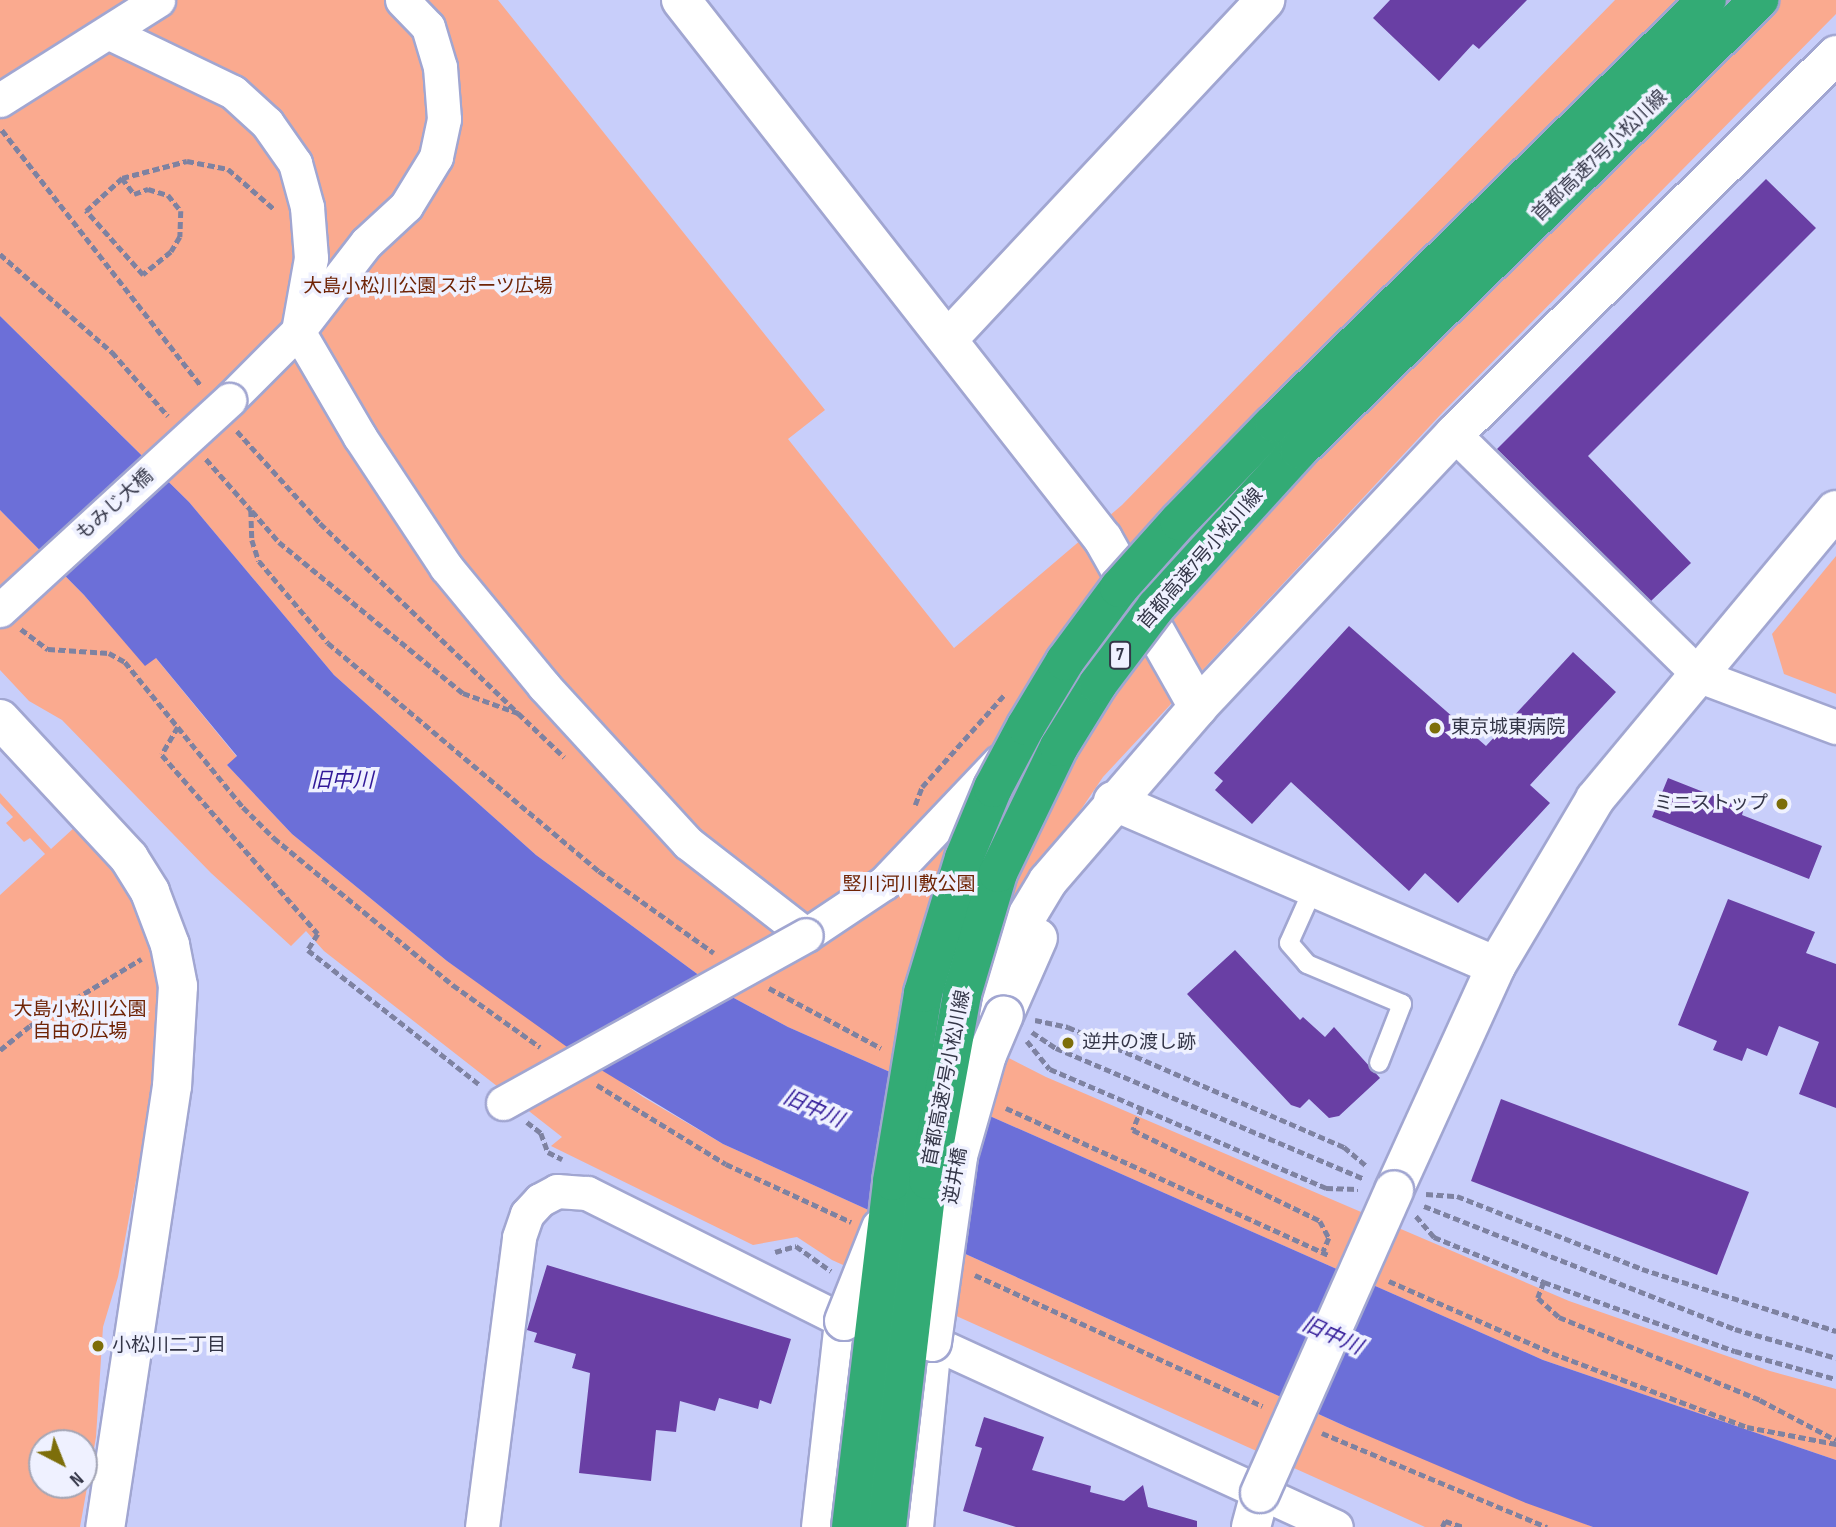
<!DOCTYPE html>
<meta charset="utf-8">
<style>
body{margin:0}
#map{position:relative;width:1836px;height:1527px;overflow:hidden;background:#c8cefa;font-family:"Sofia Sans Condensed","Noto Sans JP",sans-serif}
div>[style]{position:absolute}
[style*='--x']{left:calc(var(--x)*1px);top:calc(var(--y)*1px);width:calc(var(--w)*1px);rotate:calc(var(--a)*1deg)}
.green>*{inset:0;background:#faaa8f}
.water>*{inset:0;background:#6c6fd8}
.building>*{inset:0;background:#693fa4}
.path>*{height:4.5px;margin-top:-2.25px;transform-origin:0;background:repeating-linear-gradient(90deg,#7e82a1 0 7px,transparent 0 10.5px)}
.roads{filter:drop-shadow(2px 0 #a1a6d1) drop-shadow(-2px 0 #a1a6d1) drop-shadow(0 2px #a1a6d1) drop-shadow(0 -2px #a1a6d1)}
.lane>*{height:18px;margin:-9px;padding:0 9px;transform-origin:9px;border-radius:9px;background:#fff}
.street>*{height:33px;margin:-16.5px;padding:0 16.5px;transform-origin:16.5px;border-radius:16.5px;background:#fff}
.secondary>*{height:38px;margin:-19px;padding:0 19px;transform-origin:19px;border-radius:19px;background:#fff}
.bridges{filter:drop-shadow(2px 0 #a1a6d1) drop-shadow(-2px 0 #a1a6d1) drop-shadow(0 2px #a1a6d1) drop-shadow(0 -2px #a1a6d1)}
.street-bridge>*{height:33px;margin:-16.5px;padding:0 16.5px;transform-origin:16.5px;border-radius:16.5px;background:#fff}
.secondary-bridge>*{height:38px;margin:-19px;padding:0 19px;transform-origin:19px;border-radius:19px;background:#fff}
.highway-bridge>*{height:38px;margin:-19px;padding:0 19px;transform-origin:19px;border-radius:19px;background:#33ab75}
.dots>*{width:19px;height:19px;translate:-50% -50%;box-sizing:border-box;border:4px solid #eff1ff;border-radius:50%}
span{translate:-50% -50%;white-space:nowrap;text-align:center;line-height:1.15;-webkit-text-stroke:7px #eff1ff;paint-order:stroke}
.shield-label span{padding:2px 5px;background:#eff1ff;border:2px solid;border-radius:5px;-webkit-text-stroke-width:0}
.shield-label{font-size:18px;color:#343648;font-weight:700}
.street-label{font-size:19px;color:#343648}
.park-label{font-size:19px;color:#6f2406}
.poi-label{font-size:19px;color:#343648}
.left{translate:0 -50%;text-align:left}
.right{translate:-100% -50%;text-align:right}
.water-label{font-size:21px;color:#311998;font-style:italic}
.north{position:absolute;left:28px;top:1429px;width:70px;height:70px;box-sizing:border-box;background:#eff1ff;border:2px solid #a4a6b6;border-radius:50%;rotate:138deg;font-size:19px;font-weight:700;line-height:28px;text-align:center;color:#343648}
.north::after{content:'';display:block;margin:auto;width:24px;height:32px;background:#7d6e0a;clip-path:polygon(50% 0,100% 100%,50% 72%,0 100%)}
</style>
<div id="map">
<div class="green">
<div style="clip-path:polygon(0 0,498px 0,825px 410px,788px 439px,954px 648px,1122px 505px,1615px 0,1836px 0,1836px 14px,1443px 412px,1103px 777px,1038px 873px,958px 1032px,1046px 1077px,1569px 1301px,1770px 1371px,1836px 1389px,1836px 1460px,1543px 1360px,788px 1027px,719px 990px,536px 855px,334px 675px,189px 502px,0 316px)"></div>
<div style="clip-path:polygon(0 510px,84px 595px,145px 665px,155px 657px,237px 757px,227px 765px,292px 834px,447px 961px,643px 1097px,723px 1144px,1347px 1427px,1593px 1527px,1425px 1527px,832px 1260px,797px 1237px,753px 1245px,551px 1146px,562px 1137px,324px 951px,306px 931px,291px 946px,211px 873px,62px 720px,29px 701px,0 670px)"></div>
<div style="clip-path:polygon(1836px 556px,1836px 694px,1784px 674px,1772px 634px)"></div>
<div style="clip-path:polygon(evenodd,0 793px,51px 849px,76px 826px,116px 871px,141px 915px,160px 981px,161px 1046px,118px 1277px,103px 1327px,96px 1437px,80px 1527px,0 1527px,0 895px,45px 854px,30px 838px,24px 842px,6px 823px,13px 817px,0 803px,0 793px,42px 1443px,84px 1443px,84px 1485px,42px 1485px,42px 1443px)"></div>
</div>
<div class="water">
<div style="clip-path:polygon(0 316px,189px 502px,334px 675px,536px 855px,719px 990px,788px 1027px,1543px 1360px,1836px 1460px,1836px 1527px,1593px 1527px,1526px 1503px,1347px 1427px,723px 1144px,588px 1062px,447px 961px,292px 834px,227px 765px,237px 756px,156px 658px,145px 666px,84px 595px,0 510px)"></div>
</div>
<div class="building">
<div style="clip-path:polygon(1390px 0,1527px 0,1479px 49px,1473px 44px,1439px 81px,1373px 18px)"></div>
<div style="clip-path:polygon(1766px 179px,1816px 228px,1588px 456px,1691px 563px,1651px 601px,1497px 449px)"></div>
<div style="clip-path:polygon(1349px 626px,1486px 746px,1573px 652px,1616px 692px,1530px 785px,1550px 803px,1458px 903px,1425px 873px,1409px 891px,1291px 782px,1252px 824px,1215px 790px,1223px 781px,1214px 773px)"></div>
<div style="clip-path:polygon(1668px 778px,1744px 808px,1742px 815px,1822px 846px,1809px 879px,1652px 817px)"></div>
<div style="clip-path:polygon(1728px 899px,1815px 932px,1806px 953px,1836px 964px,1836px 1108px,1799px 1094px,1819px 1042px,1779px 1026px,1767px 1056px,1747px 1048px,1742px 1061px,1713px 1050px,1717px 1041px,1678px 1025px)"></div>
<div style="clip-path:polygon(1235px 950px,1300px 1020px,1303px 1017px,1325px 1037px,1334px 1027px,1380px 1078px,1339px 1116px,1329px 1118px,1309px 1099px,1300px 1108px,1291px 1105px,1187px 994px)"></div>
<div style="clip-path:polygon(1501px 1099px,1749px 1192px,1717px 1275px,1471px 1181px)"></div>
<div style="clip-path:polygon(547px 1265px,791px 1339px,771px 1404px,760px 1400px,758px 1409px,719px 1398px,715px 1411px,680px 1401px,676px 1432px,656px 1430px,651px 1481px,579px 1473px,590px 1373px,572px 1368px,576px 1354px,534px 1342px,537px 1333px,527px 1330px)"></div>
<div style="clip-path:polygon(984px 1417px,1044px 1437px,1032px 1470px,1091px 1486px,1090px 1492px,1124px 1501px,1143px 1485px,1148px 1507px,1197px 1521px,1197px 1527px,1016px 1527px,963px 1511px,982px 1448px,975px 1446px)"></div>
</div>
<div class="path">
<div style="--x:2;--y:130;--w:324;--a:52.1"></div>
<div style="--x:122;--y:178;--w:20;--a:53"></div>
<div style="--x:134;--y:194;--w:15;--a:-20"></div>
<div style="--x:148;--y:189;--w:21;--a:17"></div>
<div style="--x:168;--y:195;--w:21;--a:51"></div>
<div style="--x:181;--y:211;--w:26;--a:92"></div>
<div style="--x:180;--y:237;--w:17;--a:121"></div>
<div style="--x:171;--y:252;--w:36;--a:141"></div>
<div style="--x:143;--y:275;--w:86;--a:-131.7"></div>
<div style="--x:86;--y:211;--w:49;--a:-42.5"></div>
<div style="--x:122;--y:178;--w:67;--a:-14.7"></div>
<div style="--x:187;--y:161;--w:42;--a:11"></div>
<div style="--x:228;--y:169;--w:61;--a:41"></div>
<div style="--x:0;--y:254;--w:149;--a:41.2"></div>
<div style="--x:112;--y:352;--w:85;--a:48.8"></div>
<div style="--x:237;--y:431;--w:124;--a:47.9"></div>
<div style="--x:320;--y:523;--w:274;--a:43.8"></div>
<div style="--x:206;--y:459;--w:68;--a:48.6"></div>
<div style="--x:251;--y:510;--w:30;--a:88"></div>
<div style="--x:252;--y:540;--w:22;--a:72"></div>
<div style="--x:259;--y:561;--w:107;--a:49.9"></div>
<div style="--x:328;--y:643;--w:354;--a:40.1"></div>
<div style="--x:599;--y:871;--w:141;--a:35.5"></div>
<div style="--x:252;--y:511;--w:41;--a:48.9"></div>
<div style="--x:279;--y:542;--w:238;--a:39.4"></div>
<div style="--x:463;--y:693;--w:59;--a:20"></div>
<div style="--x:518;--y:713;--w:64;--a:43.7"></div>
<div style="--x:21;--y:629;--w:34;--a:37"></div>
<div style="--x:48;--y:649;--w:61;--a:3.8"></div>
<div style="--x:109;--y:653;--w:18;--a:29"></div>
<div style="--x:125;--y:662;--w:187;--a:50.9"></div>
<div style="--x:243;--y:807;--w:44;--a:45"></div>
<div style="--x:274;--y:838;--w:232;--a:39.4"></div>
<div style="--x:453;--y:985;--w:107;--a:35.5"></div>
<div style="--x:178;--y:727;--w:32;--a:120"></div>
<div style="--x:162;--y:755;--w:237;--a:48.9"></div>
<div style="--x:318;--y:934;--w:19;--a:122"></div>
<div style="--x:308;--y:950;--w:217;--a:38.1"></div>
<div style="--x:915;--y:805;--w:19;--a:-69"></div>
<div style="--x:922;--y:787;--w:123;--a:-48.3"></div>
<div style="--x:769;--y:988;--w:127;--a:28.2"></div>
<div style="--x:1035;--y:1020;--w:34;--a:12"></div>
<div style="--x:1068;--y:1027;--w:301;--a:23.5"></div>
<div style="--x:1344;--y:1147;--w:31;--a:40"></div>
<div style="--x:1032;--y:1032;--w:29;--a:34"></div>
<div style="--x:1056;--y:1048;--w:333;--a:23"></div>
<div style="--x:1027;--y:1041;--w:36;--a:51"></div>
<div style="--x:1050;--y:1069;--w:301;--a:23.3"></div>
<div style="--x:1326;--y:1188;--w:32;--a:2"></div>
<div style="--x:0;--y:1050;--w:38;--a:-39"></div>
<div style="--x:30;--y:1026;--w:130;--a:-31.1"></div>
<div style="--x:597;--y:1085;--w:151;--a:31.5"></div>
<div style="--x:726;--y:1164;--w:138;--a:24.9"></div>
<div style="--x:1006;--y:1108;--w:355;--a:24.5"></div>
<div style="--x:1142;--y:1108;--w:24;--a:112"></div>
<div style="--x:1133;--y:1130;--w:208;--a:25.9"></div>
<div style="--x:1320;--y:1221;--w:19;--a:62"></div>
<div style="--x:1329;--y:1238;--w:15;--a:113"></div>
<div style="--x:527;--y:1122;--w:18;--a:38"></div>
<div style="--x:541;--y:1133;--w:20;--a:70"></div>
<div style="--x:548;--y:1152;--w:16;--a:27"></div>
<div style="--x:1426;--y:1194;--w:31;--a:4"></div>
<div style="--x:1457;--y:1196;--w:199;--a:21.5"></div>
<div style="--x:1642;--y:1269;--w:204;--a:17.7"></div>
<div style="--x:1424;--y:1206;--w:334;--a:21.6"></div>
<div style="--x:1735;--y:1329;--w:105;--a:16"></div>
<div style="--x:1416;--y:1216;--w:28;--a:49"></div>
<div style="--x:1434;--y:1237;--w:119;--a:22.2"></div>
<div style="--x:1544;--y:1282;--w:203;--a:19.9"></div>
<div style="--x:1735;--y:1351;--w:105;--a:15.5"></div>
<div style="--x:775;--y:1252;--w:22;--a:-16"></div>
<div style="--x:796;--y:1246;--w:43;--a:35.5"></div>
<div style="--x:975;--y:1275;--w:316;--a:24.5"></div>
<div style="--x:1389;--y:1281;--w:178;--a:23.8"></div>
<div style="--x:1552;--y:1353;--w:209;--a:20.8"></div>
<div style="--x:1747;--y:1427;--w:91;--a:10.8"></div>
<div style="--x:1544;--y:1282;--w:17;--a:111"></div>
<div style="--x:1538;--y:1298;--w:28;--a:42"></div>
<div style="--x:1559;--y:1317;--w:217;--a:22.4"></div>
<div style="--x:1760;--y:1400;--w:86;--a:27.8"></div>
<div style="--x:1322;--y:1433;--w:244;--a:22.7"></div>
<div style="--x:1442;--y:1527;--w:7;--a:-63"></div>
<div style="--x:1445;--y:1521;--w:20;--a:18"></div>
</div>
<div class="roads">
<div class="lane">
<div style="--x:1314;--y:887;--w:61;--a:114.1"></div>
<div style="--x:1289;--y:943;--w:28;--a:49"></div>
<div style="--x:1307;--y:964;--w:103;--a:22.8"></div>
<div style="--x:1402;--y:1004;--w:63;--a:111.3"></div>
</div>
<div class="street">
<div style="--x:402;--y:0;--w:37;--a:46"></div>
<div style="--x:428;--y:27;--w:42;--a:73.3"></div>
<div style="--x:440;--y:67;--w:52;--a:85.6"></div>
<div style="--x:444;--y:119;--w:39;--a:102"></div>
<div style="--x:436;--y:157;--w:57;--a:121.5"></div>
<div style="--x:406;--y:206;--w:54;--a:137.2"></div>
<div style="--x:366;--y:243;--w:111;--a:127.7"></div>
<div style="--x:298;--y:331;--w:123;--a:59.7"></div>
<div style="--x:360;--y:437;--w:156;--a:56.5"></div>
<div style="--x:446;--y:567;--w:154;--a:50.5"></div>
<div style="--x:544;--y:686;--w:213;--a:47.5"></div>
<div style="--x:688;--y:843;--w:150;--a:37.9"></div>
<div style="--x:806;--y:935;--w:94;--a:-33.7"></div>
<div style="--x:884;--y:883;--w:167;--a:-46.5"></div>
<div style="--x:110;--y:33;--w:136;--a:25.6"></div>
<div style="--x:233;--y:92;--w:46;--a:42.4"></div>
<div style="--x:267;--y:123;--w:49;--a:55"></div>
<div style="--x:295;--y:163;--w:46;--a:74.7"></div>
<div style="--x:307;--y:207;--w:51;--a:85.5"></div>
<div style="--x:311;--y:258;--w:74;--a:100.1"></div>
<div style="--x:298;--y:331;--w:98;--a:135"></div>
<div style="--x:0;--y:100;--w:187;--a:-32.3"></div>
<div style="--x:1454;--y:434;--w:345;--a:44.5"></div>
<div style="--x:1700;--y:676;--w:145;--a:20.6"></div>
<div style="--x:1058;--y:695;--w:79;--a:-48.1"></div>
<div style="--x:932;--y:1342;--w:444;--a:24.6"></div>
<div style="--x:482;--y:1527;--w:292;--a:-82.7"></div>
<div style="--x:519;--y:1237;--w:24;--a:-71"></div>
<div style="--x:527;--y:1214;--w:19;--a:-47"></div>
<div style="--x:540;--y:1200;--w:19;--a:-28"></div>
<div style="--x:557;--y:1191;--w:30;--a:4"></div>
<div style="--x:587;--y:1193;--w:287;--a:26.5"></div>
</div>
<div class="secondary">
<div style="--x:681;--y:0;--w:685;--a:51.94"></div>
<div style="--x:1103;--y:539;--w:193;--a:60.5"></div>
<div style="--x:949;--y:338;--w:463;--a:-46.9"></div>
<div style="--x:0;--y:719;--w:190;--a:47.1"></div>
<div style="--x:129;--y:858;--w:40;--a:58"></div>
<div style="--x:150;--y:892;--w:57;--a:69.3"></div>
<div style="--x:170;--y:945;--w:42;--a:79"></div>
<div style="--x:178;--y:986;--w:100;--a:93.4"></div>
<div style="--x:172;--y:1086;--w:446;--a:98.6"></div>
<div style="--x:1113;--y:801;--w:417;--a:23.3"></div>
<div style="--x:978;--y:997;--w:135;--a:-58.9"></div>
<div style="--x:1048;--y:881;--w:230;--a:-49.2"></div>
<div style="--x:1198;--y:707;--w:374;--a:-46.8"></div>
<div style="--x:1454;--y:434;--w:538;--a:-44.77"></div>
<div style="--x:1004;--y:1015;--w:84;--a:-66.2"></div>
<div style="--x:1394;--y:1190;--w:246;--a:-65.5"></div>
<div style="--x:1496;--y:966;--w:194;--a:-59.3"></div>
<div style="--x:1595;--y:799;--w:376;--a:-50.2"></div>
<div style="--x:821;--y:1527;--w:207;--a:-83.6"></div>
<div style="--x:914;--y:1527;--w:186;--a:-84.4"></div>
<div style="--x:1251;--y:1527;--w:35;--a:-75"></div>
</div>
</div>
<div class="bridges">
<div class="street-bridge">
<div style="--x:0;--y:610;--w:311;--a:-42.5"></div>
<div style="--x:503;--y:1103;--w:346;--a:-29"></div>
</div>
<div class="secondary-bridge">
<div style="--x:844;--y:1321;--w:100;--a:-68.3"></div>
<div style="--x:932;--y:1342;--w:188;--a:-82"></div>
<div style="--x:958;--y:1156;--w:105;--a:-74"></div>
<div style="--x:987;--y:1055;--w:43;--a:-67"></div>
<div style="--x:1260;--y:1493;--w:331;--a:-66.1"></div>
</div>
<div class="highway-bridge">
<div style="--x:851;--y:1527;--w:348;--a:-83.2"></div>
<div style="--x:892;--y:1181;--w:191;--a:-80.6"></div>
<div style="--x:923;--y:993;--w:141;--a:-73.1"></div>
<div style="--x:964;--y:858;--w:76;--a:-67.5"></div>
<div style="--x:993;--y:788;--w:70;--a:-62"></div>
<div style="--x:1026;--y:726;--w:76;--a:-59"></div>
<div style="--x:1065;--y:661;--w:91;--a:-53.5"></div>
<div style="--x:1119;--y:588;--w:90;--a:-48.2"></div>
<div style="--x:1179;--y:521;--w:136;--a:-45.9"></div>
<div style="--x:1274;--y:423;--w:605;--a:-44.33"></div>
<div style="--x:887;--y:1527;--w:349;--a:-83.3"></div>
<div style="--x:928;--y:1180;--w:189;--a:-79.6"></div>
<div style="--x:962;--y:994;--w:126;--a:-73.4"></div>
<div style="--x:998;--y:873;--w:140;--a:-64.2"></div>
<div style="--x:1059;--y:747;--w:74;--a:-58.2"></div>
<div style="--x:1098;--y:684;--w:96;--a:-53"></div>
<div style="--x:1156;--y:607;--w:212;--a:-47.7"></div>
<div style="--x:1299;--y:450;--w:644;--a:-44.37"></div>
</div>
</div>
<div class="dots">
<div style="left:1435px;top:728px;background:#7d6e0a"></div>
<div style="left:1782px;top:804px;background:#7d6e0a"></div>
<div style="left:1068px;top:1043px;background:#7d6e0a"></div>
<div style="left:98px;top:1346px;background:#7d6e0a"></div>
</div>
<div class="shield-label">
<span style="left:1120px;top:655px">7</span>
</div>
<div class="street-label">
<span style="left:1600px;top:156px;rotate:-44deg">首都高速7号小松川線</span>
<span style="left:115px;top:505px;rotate:-42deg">もみじ大橋</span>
<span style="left:1201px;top:559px;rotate:-49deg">首都高速7号小松川線</span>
<span style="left:947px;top:1078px;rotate:-79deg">首都高速7号小松川線</span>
<span style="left:956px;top:1176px;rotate:-80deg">逆井橋</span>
</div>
<div class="park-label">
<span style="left:428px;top:287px">大島小松川公園 スポーツ広場</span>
<span style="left:909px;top:885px">竪川河川敷公園</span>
<span style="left:80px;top:1021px">大島小松川公園<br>自由の広場</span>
</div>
<div class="poi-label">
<span class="left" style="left:1451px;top:728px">東京城東病院</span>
<span class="right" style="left:1768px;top:804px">ミニストップ</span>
<span class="left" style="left:1082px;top:1043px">逆井の渡し跡</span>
<span class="left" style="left:112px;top:1346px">小松川二丁目</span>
</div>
<div class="water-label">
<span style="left:342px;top:781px">旧中川</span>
<span style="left:813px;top:1109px;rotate:24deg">旧中川</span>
<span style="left:1332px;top:1336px;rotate:24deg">旧中川</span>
</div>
<div class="north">N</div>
</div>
